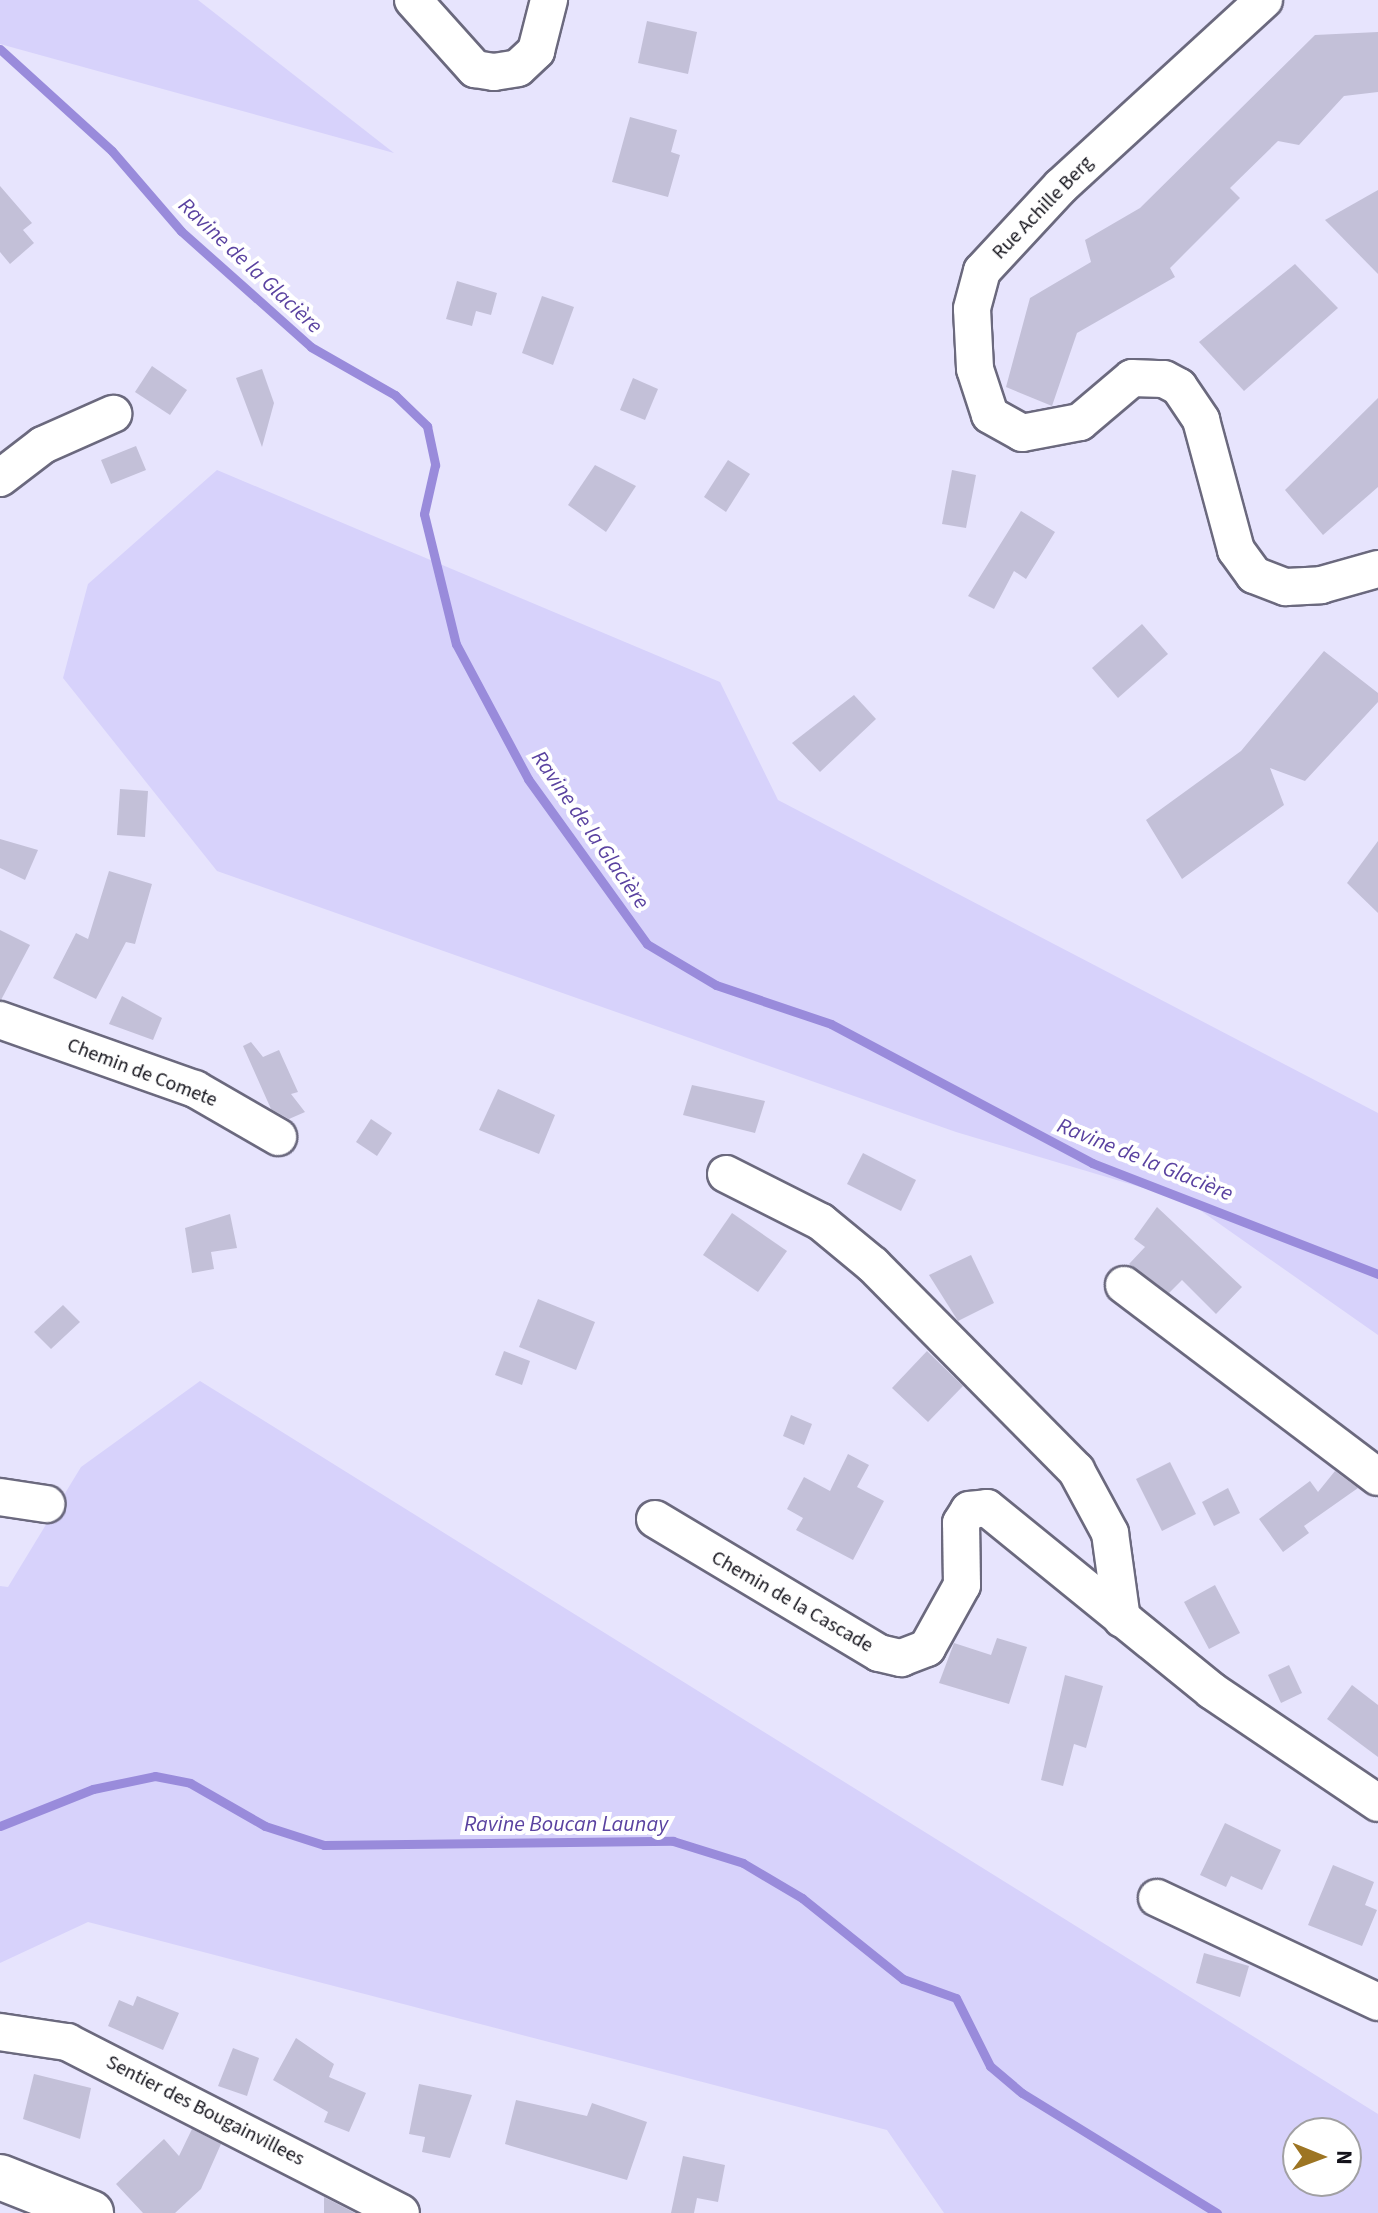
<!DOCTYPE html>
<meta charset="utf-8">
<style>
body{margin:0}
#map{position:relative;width:1378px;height:2213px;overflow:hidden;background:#e7e4fd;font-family:"Source Sans 3",sans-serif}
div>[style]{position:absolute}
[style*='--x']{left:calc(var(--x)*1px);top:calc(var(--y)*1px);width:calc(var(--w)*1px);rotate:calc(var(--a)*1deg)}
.green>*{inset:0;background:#d7d2fb}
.stream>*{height:9px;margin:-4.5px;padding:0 4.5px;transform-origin:4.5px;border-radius:4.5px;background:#998bdb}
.building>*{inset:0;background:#c3c0d8}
.roads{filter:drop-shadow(2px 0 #6b697e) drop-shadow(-2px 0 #6b697e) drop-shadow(0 2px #6b697e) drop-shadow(0 -2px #6b697e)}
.minor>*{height:36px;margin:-18px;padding:0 18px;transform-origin:18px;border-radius:18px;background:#fff}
.major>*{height:44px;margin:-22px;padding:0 22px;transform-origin:22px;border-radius:22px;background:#fff}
span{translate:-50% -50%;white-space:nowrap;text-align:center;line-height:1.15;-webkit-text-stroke:8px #fff;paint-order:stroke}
.street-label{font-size:20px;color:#13121a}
.water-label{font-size:22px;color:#5a42a0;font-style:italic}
.north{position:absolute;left:1282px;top:2117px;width:80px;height:80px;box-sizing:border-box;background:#fff;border:2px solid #a1a0a3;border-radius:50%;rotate:91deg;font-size:22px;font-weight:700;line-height:32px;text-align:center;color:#13121a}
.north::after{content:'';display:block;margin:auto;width:28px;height:36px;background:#9d7523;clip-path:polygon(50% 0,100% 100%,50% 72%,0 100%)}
</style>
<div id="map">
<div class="green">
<div style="clip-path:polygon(0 0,198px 0,394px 153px,0 44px)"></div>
<div style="clip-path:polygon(217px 470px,720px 682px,778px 800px,1378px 1113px,1378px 1335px,1187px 1201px,956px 1132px,217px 871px,63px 678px,88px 584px)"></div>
<div style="clip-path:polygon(evenodd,200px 1381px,1378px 2114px,1378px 2213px,944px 2213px,887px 2130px,88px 1922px,0 1963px,0 1586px,8px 1587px,81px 1467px,200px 1381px,1298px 2133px,1346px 2133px,1346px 2181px,1298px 2181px,1298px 2133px)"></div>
</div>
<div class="stream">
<div style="--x:0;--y:49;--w:151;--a:42.3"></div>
<div style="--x:112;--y:151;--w:106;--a:49.2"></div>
<div style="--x:181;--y:231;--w:174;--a:41.7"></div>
<div style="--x:311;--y:347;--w:97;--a:29.7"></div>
<div style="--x:395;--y:395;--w:45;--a:44.1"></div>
<div style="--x:427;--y:426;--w:40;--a:78"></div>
<div style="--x:435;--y:465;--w:50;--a:102.7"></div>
<div style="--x:424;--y:514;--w:134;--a:76.2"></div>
<div style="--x:456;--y:644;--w:153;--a:61.9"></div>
<div style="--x:528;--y:779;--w:203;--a:54.2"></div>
<div style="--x:647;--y:944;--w:80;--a:30.7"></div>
<div style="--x:716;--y:985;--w:121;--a:18.7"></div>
<div style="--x:831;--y:1024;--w:296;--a:28"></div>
<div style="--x:1092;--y:1163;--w:307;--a:21.2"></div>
<div style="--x:0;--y:1826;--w:100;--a:-21.7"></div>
<div style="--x:93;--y:1789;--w:63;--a:-11.8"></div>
<div style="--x:155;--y:1776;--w:36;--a:11"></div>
<div style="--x:190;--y:1783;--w:86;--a:29.8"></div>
<div style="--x:265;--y:1826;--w:62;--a:17.9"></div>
<div style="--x:324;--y:1845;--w:349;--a:-0.7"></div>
<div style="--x:673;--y:1841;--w:73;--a:17.4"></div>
<div style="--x:743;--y:1863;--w:69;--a:30.7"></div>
<div style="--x:802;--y:1898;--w:129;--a:38.7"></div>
<div style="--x:903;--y:1979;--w:56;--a:19.7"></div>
<div style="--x:956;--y:1998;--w:76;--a:63.4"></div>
<div style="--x:990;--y:2066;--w:42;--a:40.2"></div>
<div style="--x:1022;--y:2093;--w:229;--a:31.6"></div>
</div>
<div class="building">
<div style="clip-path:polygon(647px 21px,697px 32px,688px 74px,638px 63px)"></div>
<div style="clip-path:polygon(1378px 32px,1378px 92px,1344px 96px,1299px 145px,1278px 141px,1230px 188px,1240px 198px,1170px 268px,1175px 277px,1077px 333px,1052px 406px,1006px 387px,1030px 298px,1091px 262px,1085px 240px,1140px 208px,1315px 35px)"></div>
<div style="clip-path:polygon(630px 117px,677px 130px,671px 152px,680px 155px,668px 197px,612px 182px)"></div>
<div style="clip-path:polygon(0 186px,32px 223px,23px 230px,34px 243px,10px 264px,0 252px)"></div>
<div style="clip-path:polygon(1378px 190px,1378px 274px,1325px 220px)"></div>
<div style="clip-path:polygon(1295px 264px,1338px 308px,1244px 391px,1199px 342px)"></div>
<div style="clip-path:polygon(457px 281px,497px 293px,491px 315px,476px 311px,472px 326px,446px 319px)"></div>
<div style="clip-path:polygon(542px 296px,574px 307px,553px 365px,522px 353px)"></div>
<div style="clip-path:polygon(152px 366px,187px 390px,170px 415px,135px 392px)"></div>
<div style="clip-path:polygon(262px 369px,274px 403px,262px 447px,236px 378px)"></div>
<div style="clip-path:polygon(633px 378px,658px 389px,645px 420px,620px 410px)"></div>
<div style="clip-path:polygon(1378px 398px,1378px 487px,1323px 535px,1285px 490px)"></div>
<div style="clip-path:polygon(136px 446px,146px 470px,111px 484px,101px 460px)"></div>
<div style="clip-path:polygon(728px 460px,750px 474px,726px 512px,704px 497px)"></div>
<div style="clip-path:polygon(595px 465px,636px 486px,606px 532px,568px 505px)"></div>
<div style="clip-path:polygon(952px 470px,976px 475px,966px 528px,942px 524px)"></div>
<div style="clip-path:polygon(1021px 511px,1055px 532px,1026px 579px,1014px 571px,994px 609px,968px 596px)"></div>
<div style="clip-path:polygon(1142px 624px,1168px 654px,1118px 698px,1092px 668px)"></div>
<div style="clip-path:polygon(1324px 651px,1378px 693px,1378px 702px,1305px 781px,1270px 768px,1284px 805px,1182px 879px,1146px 820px,1241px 751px)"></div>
<div style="clip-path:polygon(854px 695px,876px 719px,820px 772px,792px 743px)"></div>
<div style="clip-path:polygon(120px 789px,148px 791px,145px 837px,117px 835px)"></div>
<div style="clip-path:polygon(0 839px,38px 850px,25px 880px,0 868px)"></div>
<div style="clip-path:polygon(1378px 841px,1378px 913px,1347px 883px)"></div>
<div style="clip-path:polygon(109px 871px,152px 884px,135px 944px,126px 942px,96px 999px,53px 978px,76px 933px,88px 939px)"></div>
<div style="clip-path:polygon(0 930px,30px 945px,1px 1000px,0 1000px)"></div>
<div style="clip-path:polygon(122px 996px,162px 1018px,153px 1040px,109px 1024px)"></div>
<div style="clip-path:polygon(251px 1042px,263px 1057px,279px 1050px,298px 1092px,291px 1094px,305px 1112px,289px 1119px,271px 1109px,243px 1046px)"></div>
<div style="clip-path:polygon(692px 1085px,765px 1101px,755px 1133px,683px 1115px)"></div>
<div style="clip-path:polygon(498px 1089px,555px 1115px,539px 1154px,479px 1130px)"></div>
<div style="clip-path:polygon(371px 1119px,392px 1133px,377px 1156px,356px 1142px)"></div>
<div style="clip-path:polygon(863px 1153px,916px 1180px,901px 1211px,847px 1184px)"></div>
<div style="clip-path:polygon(1157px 1207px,1242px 1287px,1216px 1314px,1182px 1280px,1169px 1293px,1129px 1264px,1145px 1247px,1134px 1239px)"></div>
<div style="clip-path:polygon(732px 1213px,787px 1251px,758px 1292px,703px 1255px)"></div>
<div style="clip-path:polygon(230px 1214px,237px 1248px,211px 1252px,214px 1269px,192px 1273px,185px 1228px)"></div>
<div style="clip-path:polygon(971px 1255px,994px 1303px,958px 1321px,929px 1275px)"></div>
<div style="clip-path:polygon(538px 1299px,595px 1322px,576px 1370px,519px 1347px)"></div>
<div style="clip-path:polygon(63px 1305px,80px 1322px,51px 1349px,34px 1332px)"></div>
<div style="clip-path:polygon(504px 1351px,530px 1361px,522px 1385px,495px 1375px)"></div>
<div style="clip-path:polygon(927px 1351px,963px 1386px,928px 1422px,892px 1388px)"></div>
<div style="clip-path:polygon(791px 1415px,812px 1424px,804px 1445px,783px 1436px)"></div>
<div style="clip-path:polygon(848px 1454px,869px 1465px,857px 1487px,884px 1501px,853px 1560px,796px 1530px,803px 1518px,787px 1509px,804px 1477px,830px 1491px)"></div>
<div style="clip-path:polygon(1170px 1462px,1196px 1514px,1162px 1531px,1136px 1479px)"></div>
<div style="clip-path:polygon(1335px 1471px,1358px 1488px,1304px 1526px,1309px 1533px,1283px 1552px,1259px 1519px,1310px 1481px,1318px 1492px)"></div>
<div style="clip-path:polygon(1228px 1488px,1240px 1513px,1214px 1526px,1202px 1502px)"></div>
<div style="clip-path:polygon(1215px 1585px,1240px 1633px,1209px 1649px,1184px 1602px)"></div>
<div style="clip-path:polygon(997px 1638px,1027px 1647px,1009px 1704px,939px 1683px,954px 1643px,991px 1655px)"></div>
<div style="clip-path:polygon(1289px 1665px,1302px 1693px,1281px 1703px,1268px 1675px)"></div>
<div style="clip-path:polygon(1065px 1675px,1103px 1686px,1086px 1748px,1074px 1744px,1063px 1786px,1041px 1780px)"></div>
<div style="clip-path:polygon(1352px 1685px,1378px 1705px,1378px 1757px,1327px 1719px)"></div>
<div style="clip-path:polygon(1225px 1823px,1281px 1850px,1262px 1890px,1231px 1876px,1226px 1887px,1200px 1875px)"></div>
<div style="clip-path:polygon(1333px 1865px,1374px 1882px,1365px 1905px,1377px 1910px,1362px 1946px,1308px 1925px)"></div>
<div style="clip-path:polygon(1204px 1953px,1249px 1966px,1240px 1997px,1196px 1983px)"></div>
<div style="clip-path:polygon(137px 1996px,179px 2013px,163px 2050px,108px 2026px,119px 2000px,133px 2006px)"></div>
<div style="clip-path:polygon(296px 2038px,334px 2064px,329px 2077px,366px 2093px,349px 2132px,324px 2122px,328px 2112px,273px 2080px)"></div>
<div style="clip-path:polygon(233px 2048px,259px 2058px,247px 2096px,218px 2086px)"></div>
<div style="clip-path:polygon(34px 2074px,91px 2088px,80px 2139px,23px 2119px)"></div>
<div style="clip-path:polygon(419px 2084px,472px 2095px,450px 2158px,422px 2152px,425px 2137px,409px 2134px)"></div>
<div style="clip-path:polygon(516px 2100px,587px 2116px,592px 2103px,647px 2122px,627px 2180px,505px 2144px)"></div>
<div style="clip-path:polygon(192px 2129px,221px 2144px,201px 2189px,175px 2213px,143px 2213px,116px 2184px,164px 2139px,179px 2156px)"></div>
<div style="clip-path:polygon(683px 2156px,725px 2165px,718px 2202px,697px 2198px,694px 2213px,671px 2213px)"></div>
<div style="clip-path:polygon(324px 2197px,355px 2213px,324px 2213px)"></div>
</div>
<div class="roads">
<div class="minor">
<div style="--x:413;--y:0;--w:93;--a:48.1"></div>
<div style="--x:475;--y:69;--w:19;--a:9"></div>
<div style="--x:494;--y:72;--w:24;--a:-9"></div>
<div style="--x:518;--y:68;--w:25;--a:-43"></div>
<div style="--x:536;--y:51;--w:53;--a:-75.7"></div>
<div style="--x:1264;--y:0;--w:275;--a:137.5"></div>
<div style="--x:1061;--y:186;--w:116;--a:132.9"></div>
<div style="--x:982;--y:271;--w:39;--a:105"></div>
<div style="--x:972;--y:309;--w:60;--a:87.1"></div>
<div style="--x:975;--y:369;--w:48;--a:71.9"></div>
<div style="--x:990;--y:415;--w:37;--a:29"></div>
<div style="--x:1022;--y:433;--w:59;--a:-10.7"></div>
<div style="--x:1080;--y:422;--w:68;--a:-40.2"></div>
<div style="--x:1132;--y:378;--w:32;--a:2"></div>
<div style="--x:1164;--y:379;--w:17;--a:28"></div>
<div style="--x:1179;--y:387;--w:40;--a:56"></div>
<div style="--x:1201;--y:420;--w:135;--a:74.9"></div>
<div style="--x:1236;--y:550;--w:31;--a:54"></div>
<div style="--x:1254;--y:575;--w:34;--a:21"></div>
<div style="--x:1286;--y:587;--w:35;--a:-3"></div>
<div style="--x:1321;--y:585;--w:59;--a:-15.7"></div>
<div style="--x:0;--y:478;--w:54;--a:-37.5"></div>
<div style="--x:43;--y:445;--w:77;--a:-23.9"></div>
<div style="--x:0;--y:1020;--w:207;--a:19.5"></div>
<div style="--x:195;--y:1089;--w:96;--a:30"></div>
<div style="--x:726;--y:1174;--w:106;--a:26.8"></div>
<div style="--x:821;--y:1222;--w:67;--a:39.6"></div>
<div style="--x:873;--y:1265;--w:289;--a:45.3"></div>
<div style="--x:1076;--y:1470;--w:72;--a:61.6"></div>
<div style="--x:1110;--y:1533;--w:87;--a:82.1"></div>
<div style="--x:1124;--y:1285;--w:318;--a:37.1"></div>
<div style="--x:0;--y:1497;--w:47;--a:8.7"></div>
<div style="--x:655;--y:1519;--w:261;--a:30.9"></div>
<div style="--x:879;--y:1653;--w:23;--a:13"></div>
<div style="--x:901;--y:1658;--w:28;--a:-21"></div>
<div style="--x:927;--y:1648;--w:72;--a:-60.9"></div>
<div style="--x:962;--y:1585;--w:62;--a:-90.9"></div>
<div style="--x:961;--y:1523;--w:15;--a:-58"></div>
<div style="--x:969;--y:1510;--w:18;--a:-6"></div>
<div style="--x:987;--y:1508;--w:290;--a:39.1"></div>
<div style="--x:1212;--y:1691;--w:200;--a:34"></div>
<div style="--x:1157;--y:1898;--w:244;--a:25.2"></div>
<div style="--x:0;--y:2032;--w:68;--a:8.5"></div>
<div style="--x:67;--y:2042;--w:375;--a:27.1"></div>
</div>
<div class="major">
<div style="--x:0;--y:2177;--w:98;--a:21.6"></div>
</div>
</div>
<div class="street-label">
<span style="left:1043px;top:208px;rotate:-46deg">Rue Achille Berg</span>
<span style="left:142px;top:1073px;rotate:21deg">Chemin de Comete</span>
<span style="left:792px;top:1602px;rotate:30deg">Chemin de la Cascade</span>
<span style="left:205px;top:2111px;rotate:27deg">Sentier des Bougainvillees</span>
</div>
<div class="water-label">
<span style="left:250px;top:266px;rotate:43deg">Ravine de la Glacière</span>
<span style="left:590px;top:830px;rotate:55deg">Ravine de la Glacière</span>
<span style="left:1145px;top:1160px;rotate:22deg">Ravine de la Glacière</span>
<span style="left:566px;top:1825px">Ravine Boucan Launay</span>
</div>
<div class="north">N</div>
</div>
